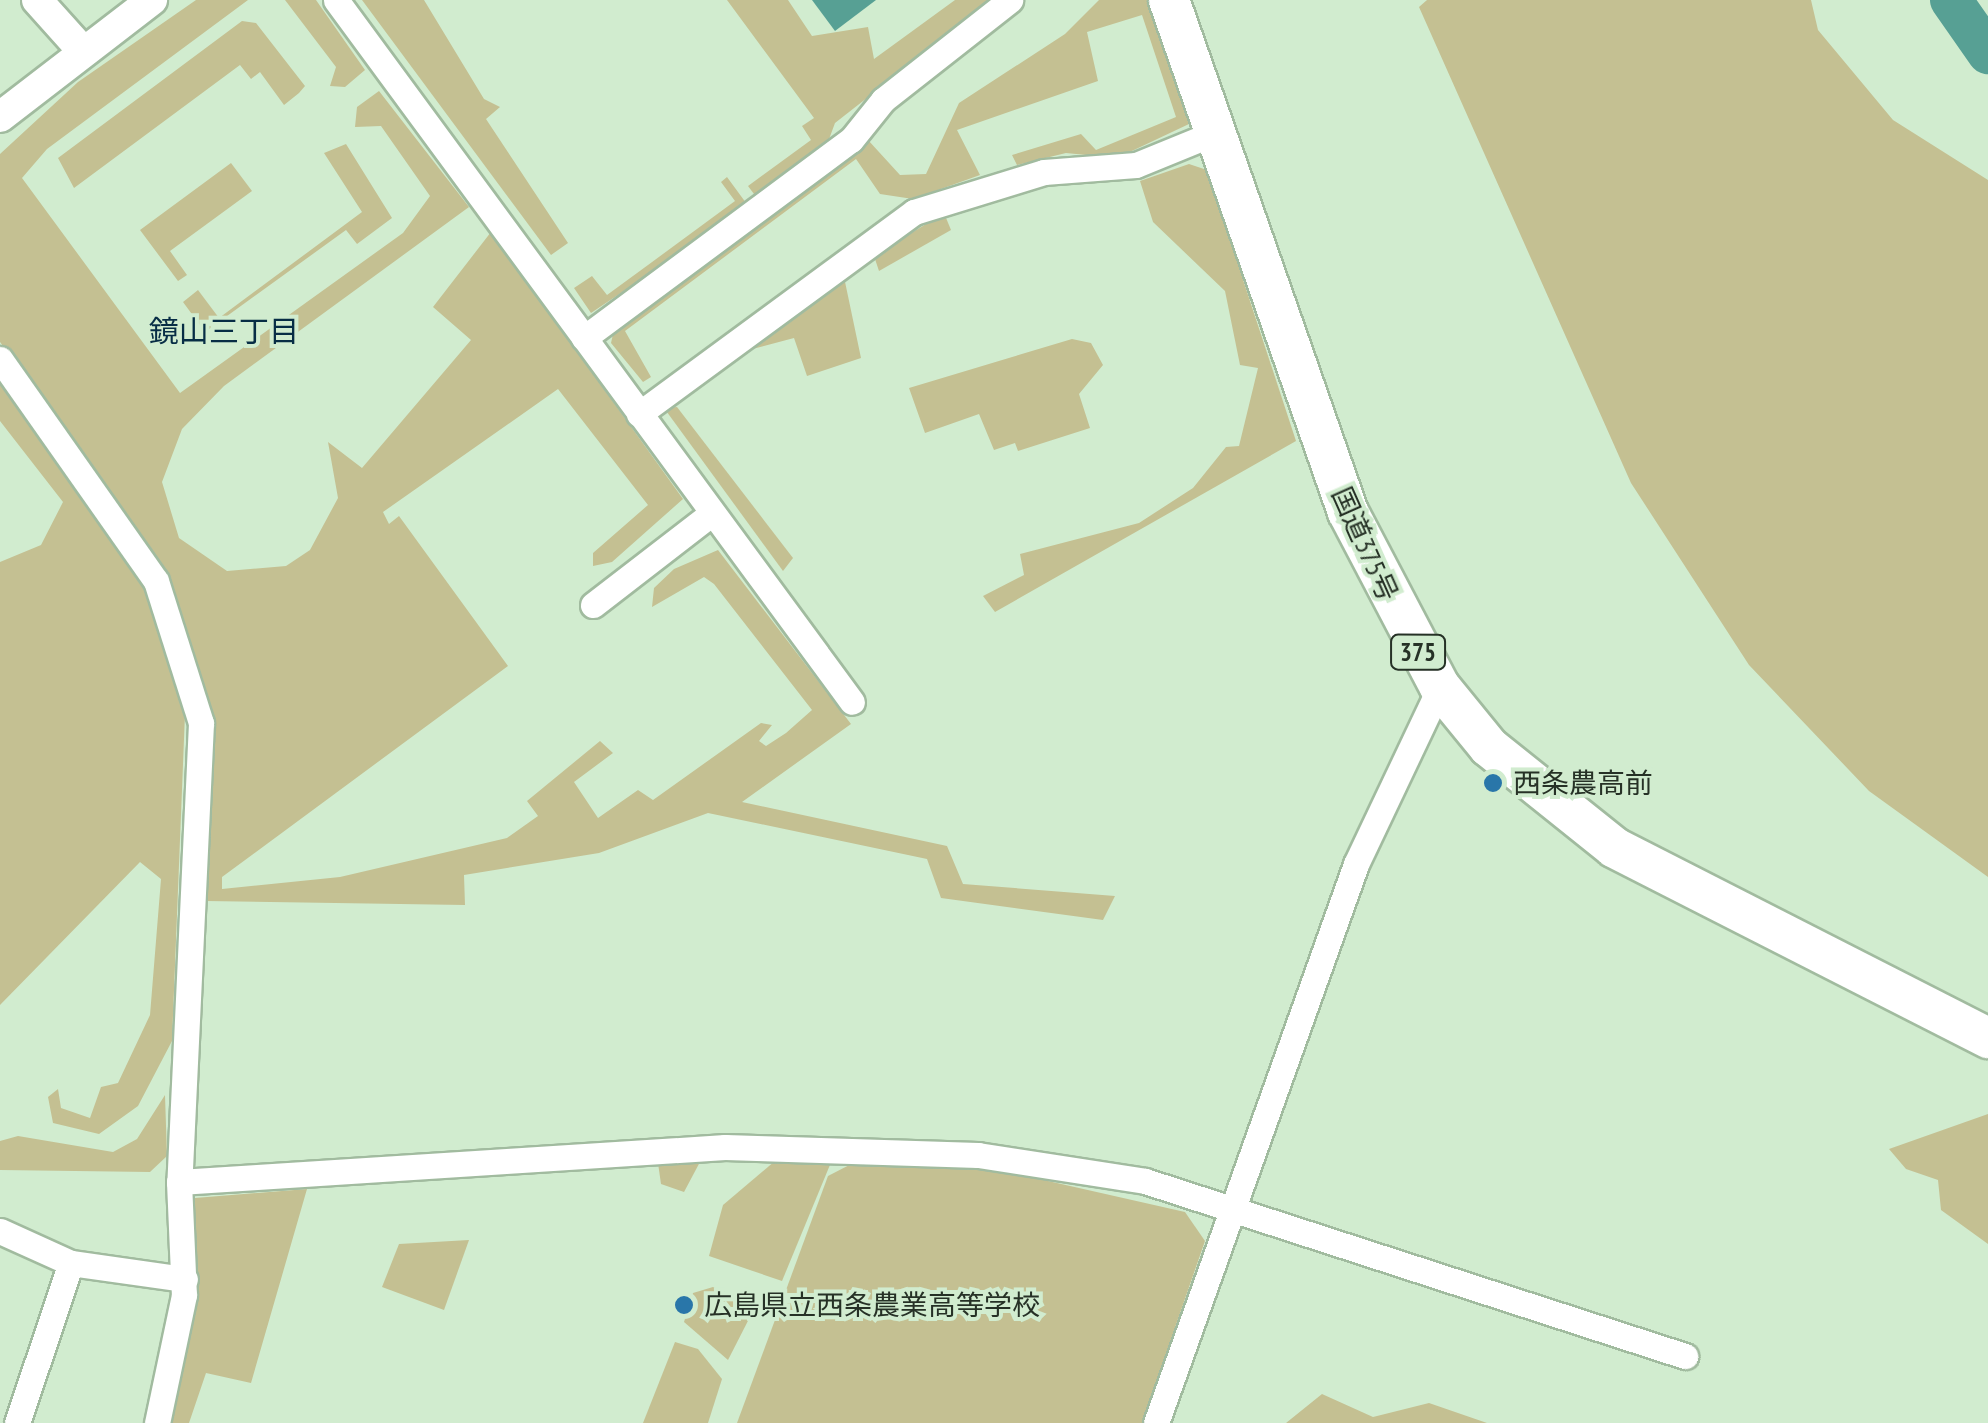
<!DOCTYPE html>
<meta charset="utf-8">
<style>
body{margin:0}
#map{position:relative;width:1988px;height:1423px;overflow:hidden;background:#d1eccf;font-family:"PT Sans Narrow","Noto Sans JP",sans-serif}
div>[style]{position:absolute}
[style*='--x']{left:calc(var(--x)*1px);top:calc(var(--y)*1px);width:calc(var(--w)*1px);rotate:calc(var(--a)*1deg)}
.green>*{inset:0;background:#c4c092}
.water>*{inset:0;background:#57a094}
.river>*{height:42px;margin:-21px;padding:0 21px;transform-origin:21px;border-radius:21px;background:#57a094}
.roads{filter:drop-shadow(2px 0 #a1bb9f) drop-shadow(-2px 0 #a1bb9f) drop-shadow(0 2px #a1bb9f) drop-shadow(0 -2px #a1bb9f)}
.minor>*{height:25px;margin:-12.5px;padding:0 12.5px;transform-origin:12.5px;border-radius:12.5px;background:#fff}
.tertiary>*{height:30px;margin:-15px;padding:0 15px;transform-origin:15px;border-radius:15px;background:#fff}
.trunk>*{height:40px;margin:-20px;padding:0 20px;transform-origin:20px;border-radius:20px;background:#fff}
.dots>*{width:28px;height:28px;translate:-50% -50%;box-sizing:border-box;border:5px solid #d1eccf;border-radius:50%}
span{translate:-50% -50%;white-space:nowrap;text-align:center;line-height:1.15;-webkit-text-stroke:8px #d1eccf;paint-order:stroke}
.shield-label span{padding:2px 8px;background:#d1eccf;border:2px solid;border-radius:8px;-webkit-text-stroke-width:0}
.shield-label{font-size:25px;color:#263126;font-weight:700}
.street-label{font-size:28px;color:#263126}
.poi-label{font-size:28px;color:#263126}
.left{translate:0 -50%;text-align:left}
.neighbourhood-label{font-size:30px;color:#072d45}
</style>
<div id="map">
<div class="green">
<div style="clip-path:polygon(196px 0,248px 0,47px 149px,22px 178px,180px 393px,403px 233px,430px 196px,381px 126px,355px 127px,357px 107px,379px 91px,469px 207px,224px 386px,182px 429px,162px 482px,179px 538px,227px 571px,286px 566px,310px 550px,338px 498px,328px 442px,362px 468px,471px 340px,433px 307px,491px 232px,683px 499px,612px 562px,593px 566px,593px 553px,648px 505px,558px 389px,383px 512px,389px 524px,399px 516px,508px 666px,222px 877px,222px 889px,340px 877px,507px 838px,538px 816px,527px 801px,600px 741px,613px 753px,574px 782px,598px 818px,638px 790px,653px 800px,761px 723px,772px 725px,759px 741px,766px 746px,786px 733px,812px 710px,714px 584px,704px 577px,652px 607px,654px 588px,674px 569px,718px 550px,851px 724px,742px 802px,947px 846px,963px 884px,1115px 896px,1103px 920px,941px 898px,927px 859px,708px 813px,599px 853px,464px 875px,465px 905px,206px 901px,212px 723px,179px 605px,143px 538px,0 342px,0 154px,78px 82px)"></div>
<div style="clip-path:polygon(285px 0,316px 0,365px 70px,345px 87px,330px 86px,336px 67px)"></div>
<div style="clip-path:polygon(362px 0,424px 0,484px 99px,500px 107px,486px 119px,568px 243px,551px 255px)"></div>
<div style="clip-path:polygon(727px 0,788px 0,812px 36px,868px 27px,874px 59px,955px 0,992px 0,835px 123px,825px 150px,757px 198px,748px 186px,811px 140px,802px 126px,814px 118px)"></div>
<div style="clip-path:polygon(1099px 0,1152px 0,1189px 124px,1117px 158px,1066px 153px,1017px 165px,1012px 155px,1081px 134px,1096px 150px,1176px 117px,1142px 15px,1087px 32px,1098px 81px,957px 130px,980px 175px,913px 199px,880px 194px,856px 159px,625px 331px,651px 377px,643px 382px,611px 343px,616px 321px,868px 140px,900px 175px,926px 174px,959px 103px,1065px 34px)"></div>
<div style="clip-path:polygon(1427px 0,1811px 0,1818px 30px,1893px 120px,1988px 180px,1988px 877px,1869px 791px,1749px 665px,1631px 483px,1419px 7px)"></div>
<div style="clip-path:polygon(242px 21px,256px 23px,305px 86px,299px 93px,284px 105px,260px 72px,251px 79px,240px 65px,74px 188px,58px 158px)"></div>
<div style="clip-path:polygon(346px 144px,392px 218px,357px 244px,346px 230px,205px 332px,183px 302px,198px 290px,219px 318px,362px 212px,324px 153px)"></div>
<div style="clip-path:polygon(231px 163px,252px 191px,170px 251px,187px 275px,178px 281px,140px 230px)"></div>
<div style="clip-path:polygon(1189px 164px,1207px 170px,1296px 441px,995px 612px,983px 596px,1024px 575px,1020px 554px,1139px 523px,1193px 488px,1226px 447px,1239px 446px,1258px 368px,1240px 365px,1225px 291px,1153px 222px,1140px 181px)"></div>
<div style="clip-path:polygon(727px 177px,749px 207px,591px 313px,574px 288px,592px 276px,607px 295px,648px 265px,735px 201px,721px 182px)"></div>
<div style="clip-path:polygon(944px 213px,951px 230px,879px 271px,874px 256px)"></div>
<div style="clip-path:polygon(844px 277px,861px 358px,807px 376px,794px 338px,745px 351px)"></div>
<div style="clip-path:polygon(1072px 339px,1091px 343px,1103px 365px,1079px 394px,1090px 428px,1018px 451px,1015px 443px,994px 450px,979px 414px,925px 433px,909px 388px)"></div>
<div style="clip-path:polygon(0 379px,145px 584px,185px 714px,172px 1041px,138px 1106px,99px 1134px,53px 1123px,48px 1097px,58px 1089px,61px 1108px,90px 1118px,101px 1087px,118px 1083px,150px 1015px,161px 879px,140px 862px,0 1005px,0 562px,41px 545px,63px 502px,0 421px)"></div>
<div style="clip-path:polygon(677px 407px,793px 558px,783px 571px,664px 408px)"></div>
<div style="clip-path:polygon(165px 1095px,167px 1156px,150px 1172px,0 1170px,0 1141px,18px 1136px,113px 1152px,137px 1139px)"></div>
<div style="clip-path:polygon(1988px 1114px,1988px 1244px,1941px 1210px,1938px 1180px,1906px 1169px,1889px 1149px)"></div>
<div style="clip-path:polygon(861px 1159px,1004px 1171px,1185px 1212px,1205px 1241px,1142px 1423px,737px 1423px,828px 1176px)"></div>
<div style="clip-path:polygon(701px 1160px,684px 1192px,661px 1184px,658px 1163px)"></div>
<div style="clip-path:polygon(832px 1160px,782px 1281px,709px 1256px,723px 1205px,775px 1161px)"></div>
<div style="clip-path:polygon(307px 1189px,251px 1383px,206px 1373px,189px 1423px,166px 1423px,181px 1369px,195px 1198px)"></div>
<div style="clip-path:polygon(469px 1240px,444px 1310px,382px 1287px,399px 1244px)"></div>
<div style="clip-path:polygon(713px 1287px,747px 1301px,752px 1313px,728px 1360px,684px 1322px,693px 1293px)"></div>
<div style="clip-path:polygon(675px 1342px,698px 1349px,722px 1379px,708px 1423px,643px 1423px)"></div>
<div style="clip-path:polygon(1322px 1394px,1373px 1417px,1429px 1403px,1487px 1423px,1286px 1423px)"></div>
</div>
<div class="water">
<div style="clip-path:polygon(812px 0,876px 0,835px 31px)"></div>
</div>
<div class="river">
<div style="--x:1951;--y:0;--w:65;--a:55.1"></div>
</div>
<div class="roads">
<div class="minor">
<div style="--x:336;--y:0;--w:871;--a:53.68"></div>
<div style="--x:584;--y:338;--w:332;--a:-36.6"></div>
<div style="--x:851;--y:140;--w:51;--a:-51.3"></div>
<div style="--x:883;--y:100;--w:162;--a:-38.2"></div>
<div style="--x:0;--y:359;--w:271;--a:54.9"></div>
<div style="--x:156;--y:581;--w:149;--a:72.4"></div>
<div style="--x:201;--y:723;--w:460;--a:92.7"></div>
<div style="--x:179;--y:1182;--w:113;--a:87.5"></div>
<div style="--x:184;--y:1295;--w:131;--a:101.9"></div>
<div style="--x:639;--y:414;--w:341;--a:-36.3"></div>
<div style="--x:914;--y:212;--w:136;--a:-17.1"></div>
<div style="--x:1044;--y:172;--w:92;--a:-4.4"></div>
<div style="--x:1136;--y:165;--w:82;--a:-22.2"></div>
<div style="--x:593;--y:605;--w:150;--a:-37.7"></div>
<div style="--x:179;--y:1182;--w:547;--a:-3.67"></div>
<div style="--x:725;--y:1147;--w:253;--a:1.8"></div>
<div style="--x:978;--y:1155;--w:169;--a:8.8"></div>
<div style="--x:1145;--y:1181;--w:568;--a:17.96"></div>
<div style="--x:0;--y:1231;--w:78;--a:24.3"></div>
<div style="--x:71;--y:1263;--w:115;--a:8"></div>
<div style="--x:17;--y:1423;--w:169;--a:-71.4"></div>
<div style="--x:1156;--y:1423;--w:594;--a:-70.31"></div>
<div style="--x:1356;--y:864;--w:196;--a:-64.6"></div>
</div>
<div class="tertiary">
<div style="--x:37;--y:0;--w:64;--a:48.1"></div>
<div style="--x:0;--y:117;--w:192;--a:-37.6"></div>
</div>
<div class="trunk">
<div style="--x:1169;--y:0;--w:542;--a:70.73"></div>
<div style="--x:1348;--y:512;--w:198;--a:62.3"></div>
<div style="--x:1440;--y:687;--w:77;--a:50.8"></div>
<div style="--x:1489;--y:747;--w:161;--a:38.7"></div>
<div style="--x:1615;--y:848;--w:419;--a:27"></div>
</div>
</div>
<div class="dots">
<div style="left:1493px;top:783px;background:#2976a9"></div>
<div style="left:684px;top:1305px;background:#2976a9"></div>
</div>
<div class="shield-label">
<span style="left:1418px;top:652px">375</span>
</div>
<div class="street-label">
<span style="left:1365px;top:544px;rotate:66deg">国道375号</span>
</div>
<div class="poi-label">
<span class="left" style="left:1513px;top:783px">西条農高前</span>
<span class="left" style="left:704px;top:1305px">広島県立西条農業高等学校</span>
</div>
<div class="neighbourhood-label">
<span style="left:224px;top:331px">鏡山三丁目</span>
</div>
</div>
